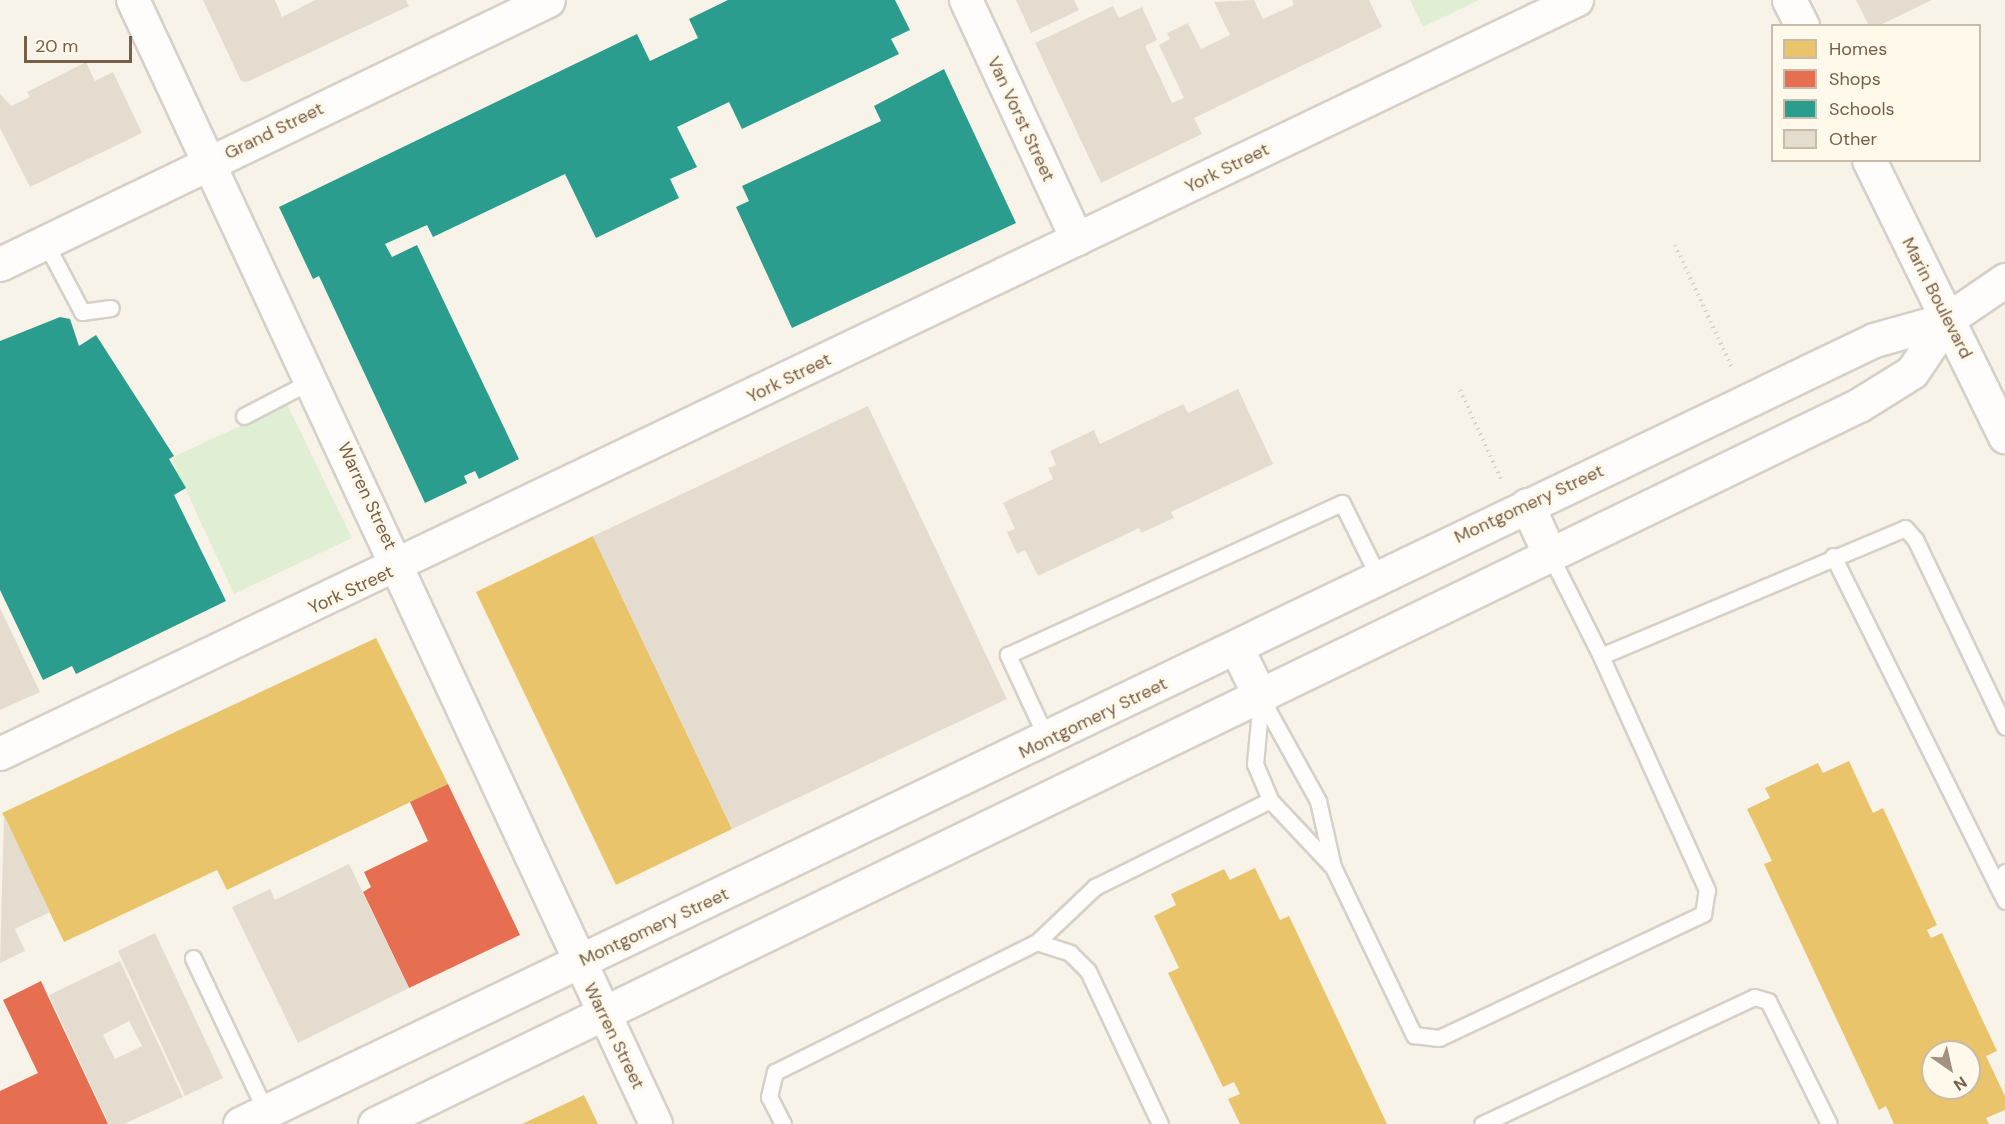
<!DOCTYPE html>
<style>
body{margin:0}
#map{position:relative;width:2005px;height:1124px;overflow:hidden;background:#f8f3e9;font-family:"DM Sans",sans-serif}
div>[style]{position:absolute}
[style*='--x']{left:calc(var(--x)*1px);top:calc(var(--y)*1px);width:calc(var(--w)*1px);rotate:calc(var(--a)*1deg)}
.green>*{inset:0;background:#e0efd3}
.homes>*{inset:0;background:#e9c46a}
.shops>*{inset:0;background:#e76f51}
.schools>*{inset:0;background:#2a9d8f}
.building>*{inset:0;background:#e5dcd0}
.path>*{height:4px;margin-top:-2px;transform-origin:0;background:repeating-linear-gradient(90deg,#d8d1c9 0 1.5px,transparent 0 6px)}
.roads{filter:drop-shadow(2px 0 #d7d0c8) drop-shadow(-2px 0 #d7d0c8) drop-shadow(0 2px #d7d0c8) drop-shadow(0 -2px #d7d0c8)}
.service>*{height:15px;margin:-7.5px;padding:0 7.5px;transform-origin:7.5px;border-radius:7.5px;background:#fefdfc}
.minor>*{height:32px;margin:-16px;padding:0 16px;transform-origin:16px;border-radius:16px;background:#fefdfc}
.tertiary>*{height:33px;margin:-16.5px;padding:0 16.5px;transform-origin:16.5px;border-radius:16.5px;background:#fefdfc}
.secondary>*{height:33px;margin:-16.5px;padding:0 16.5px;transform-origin:16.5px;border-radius:16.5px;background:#fefdfc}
span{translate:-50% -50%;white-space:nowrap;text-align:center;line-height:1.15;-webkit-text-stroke:6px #fff9eb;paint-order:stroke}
.street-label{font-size:18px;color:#775e47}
.legend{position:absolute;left:1771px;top:24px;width:210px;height:138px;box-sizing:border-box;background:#fff9eb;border:2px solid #c9bba9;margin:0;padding:8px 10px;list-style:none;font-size:18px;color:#775e47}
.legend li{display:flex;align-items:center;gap:12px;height:30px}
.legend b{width:30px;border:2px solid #c9bba9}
.north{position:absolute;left:1921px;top:1040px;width:60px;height:60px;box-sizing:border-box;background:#fff9eb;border:2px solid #c9bba9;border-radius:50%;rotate:146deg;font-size:16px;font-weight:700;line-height:24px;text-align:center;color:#775e47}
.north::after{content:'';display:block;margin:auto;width:21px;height:27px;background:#a49280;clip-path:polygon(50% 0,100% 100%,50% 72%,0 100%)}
.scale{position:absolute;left:24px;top:36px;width:108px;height:27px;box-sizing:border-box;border:3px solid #775e47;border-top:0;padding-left:8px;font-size:18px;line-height:21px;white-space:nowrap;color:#775e47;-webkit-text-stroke:4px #fff9eb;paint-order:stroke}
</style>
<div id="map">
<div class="green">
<div style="clip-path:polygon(1410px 0,1479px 0,1423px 27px)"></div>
<div style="clip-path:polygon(287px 404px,352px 538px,234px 594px,171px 458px)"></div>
</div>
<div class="homes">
<div style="clip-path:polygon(593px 536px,732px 829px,616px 885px,476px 592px)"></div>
<div style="clip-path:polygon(376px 638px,448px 784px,227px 890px,217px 870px,64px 942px,2px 813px)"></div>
<div style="clip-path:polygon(evenodd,1849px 761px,1873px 813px,1883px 808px,1937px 925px,1927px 930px,1931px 938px,1942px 933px,1997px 1051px,1986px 1056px,2005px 1096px,2005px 1110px,1986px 1118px,1989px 1124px,1894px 1124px,1886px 1106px,1879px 1110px,1764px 864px,1772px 861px,1747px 809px,1770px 798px,1765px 788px,1818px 763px,1823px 773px,1849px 761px,1933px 1052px,1969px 1052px,1969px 1088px,1933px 1088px,1933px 1052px)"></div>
<div style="clip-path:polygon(1255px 868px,1280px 920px,1289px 916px,1387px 1124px,1240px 1124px,1228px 1099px,1240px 1094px,1234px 1082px,1223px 1087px,1168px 973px,1179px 968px,1154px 916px,1176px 905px,1171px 894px,1224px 869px,1230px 880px)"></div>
<div style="clip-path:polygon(584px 1095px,598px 1124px,522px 1124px)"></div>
</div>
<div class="shops">
<div style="clip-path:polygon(448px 784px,520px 935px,409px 988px,363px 892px,371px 887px,364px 872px,428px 841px,410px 802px)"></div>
<div style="clip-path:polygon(41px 981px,46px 992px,108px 1124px,0 1124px,0 1091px,38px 1073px,3px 1000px)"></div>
</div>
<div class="schools">
<div style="clip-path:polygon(728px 0,895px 0,910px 30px,891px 39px,899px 54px,742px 129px,729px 102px,677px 127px,697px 167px,670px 179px,679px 198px,596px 238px,565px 174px,433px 237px,427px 225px,385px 244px,392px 257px,417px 245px,519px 459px,479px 479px,475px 471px,464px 476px,467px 483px,425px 503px,319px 276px,313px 279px,279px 207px,637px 34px,650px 61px,698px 38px,689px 19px)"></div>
<div style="clip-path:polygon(944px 69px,1016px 223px,792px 328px,736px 207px,749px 201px,742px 186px,881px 121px,874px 106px)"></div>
<div style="clip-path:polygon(60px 317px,70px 319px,79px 346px,96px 335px,174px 456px,169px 459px,186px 488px,174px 495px,226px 601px,76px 674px,72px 666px,43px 680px,0 590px,0 341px)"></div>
</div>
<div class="building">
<div style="clip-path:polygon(203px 0,275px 0,282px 17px,315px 0,406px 0,409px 6px,247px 82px,241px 81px)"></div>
<div style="clip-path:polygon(1016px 0,1074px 0,1079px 10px,1031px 33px)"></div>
<div style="clip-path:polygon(1254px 0,1263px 19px,1294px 5px,1292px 0,1369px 0,1382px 27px,1194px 118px,1202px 134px,1101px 183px,1035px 43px,1113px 6px,1119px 18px,1142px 7px,1157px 40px,1145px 46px,1172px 103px,1184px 98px,1159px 45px,1170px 39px,1167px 33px,1188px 23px,1201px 49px,1230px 35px,1214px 2px)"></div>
<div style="clip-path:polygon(1856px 0,1932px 0,1878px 26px,1869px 26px)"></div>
<div style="clip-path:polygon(86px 62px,95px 81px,113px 72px,142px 133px,30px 187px,0 128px,0 94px,11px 106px,30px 97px,27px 92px)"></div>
<div style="clip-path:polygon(1238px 389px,1273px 464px,1171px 512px,1174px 518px,1141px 533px,1139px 528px,1038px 576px,1025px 550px,1017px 554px,1007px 532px,1015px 529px,1003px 503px,1053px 479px,1048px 468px,1056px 465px,1050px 451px,1094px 430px,1100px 444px,1183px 404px,1188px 413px)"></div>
<div style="clip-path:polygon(868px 406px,1007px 699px,732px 829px,593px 536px)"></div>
<div style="clip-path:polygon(0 608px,40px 692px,0 710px)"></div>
<div style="clip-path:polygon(4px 815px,50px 912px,15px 929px,25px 951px,0 963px)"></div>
<div style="clip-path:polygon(349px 864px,409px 988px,298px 1043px,232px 907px,270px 889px,275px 900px)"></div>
<div style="clip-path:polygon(155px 933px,223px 1078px,185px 1096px,118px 951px)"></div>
<div style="clip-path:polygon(evenodd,120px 961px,183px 1097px,124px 1124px,109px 1124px,49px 995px,120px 961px,129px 1021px,142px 1046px,115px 1059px,103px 1035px,129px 1021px)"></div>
</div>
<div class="path">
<div style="--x:1675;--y:245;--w:136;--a:65.1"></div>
<div style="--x:1460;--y:390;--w:98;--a:65.3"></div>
</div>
<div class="roads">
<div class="service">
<div style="--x:45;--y:242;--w:79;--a:62.1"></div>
<div style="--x:82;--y:312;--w:29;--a:-8"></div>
<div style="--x:244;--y:416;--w:78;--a:-27.6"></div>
<div style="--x:1550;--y:555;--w:113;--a:63.2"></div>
<div style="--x:1601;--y:656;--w:330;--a:-22.8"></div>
<div style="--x:1905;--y:528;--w:15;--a:48"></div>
<div style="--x:1915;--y:539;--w:208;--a:64.4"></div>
<div style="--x:1833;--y:556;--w:368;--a:63.5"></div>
<div style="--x:1261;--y:698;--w:118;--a:61"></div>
<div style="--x:1318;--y:801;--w:68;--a:77.2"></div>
<div style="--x:1333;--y:867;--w:187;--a:64.3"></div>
<div style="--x:1414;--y:1035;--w:25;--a:7"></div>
<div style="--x:1439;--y:1038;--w:292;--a:-25.2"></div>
<div style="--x:1703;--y:914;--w:24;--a:-81"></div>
<div style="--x:1707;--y:890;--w:257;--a:-114.4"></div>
<div style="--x:1261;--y:698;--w:66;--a:95.2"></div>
<div style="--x:1255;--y:764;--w:39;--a:67"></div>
<div style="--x:1270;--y:800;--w:89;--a:46.8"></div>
<div style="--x:1047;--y:739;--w:93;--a:-114.9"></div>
<div style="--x:1008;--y:655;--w:367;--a:-24.5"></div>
<div style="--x:1342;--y:503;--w:81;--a:63.7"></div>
<div style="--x:2005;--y:872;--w:15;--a:122"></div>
<div style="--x:1997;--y:885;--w:18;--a:63"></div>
<div style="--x:1037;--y:942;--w:80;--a:-43.5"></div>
<div style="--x:1095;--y:887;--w:195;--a:-26.4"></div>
<div style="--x:193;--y:958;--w:170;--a:64.6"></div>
<div style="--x:783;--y:1124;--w:30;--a:-117"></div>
<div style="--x:769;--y:1097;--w:26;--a:-77"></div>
<div style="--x:775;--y:1072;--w:292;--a:-26.4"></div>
<div style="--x:1037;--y:942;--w:35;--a:18"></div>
<div style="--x:1070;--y:953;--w:25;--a:45"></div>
<div style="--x:1088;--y:971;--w:169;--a:64.8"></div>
<div style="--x:1482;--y:1124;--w:300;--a:-25"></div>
<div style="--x:1754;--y:997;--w:15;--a:16"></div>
<div style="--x:1768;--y:1001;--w:137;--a:63.6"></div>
</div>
<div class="minor">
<div style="--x:133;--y:0;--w:1240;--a:65.05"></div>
<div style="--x:966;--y:0;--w:264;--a:65.1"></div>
<div style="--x:0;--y:754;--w:1748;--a:-25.55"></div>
</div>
<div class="tertiary">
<div style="--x:0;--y:264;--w:608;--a:-25.72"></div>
<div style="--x:1527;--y:505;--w:55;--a:65.3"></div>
<div style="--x:1237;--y:649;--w:55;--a:63.9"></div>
<div style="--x:240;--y:1124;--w:1812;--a:-25.63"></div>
<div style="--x:1874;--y:340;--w:77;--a:-15.8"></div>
<div style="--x:375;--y:1124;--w:1649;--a:-25.85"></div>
<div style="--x:1859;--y:405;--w:62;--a:-31.9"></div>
<div style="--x:1912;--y:372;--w:64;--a:-55.8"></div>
<div style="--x:1948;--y:319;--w:69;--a:-34.4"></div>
</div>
<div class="secondary">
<div style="--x:1789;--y:0;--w:29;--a:63"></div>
<div style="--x:1869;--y:160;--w:308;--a:63.8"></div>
</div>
</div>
<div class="street-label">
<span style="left:1021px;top:119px;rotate:65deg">Van Vorst Street</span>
<span style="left:274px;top:131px;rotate:-26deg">Grand Street</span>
<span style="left:1227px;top:168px;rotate:-26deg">York Street</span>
<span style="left:1937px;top:298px;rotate:63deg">Marin Boulevard</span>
<span style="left:789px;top:378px;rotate:-26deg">York Street</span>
<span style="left:367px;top:496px;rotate:65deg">Warren Street</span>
<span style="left:1529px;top:504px;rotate:-25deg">Montgomery Street</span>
<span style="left:351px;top:590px;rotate:-25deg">York Street</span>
<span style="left:1093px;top:718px;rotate:-26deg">Montgomery Street</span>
<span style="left:654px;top:927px;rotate:-25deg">Montgomery Street</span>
<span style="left:614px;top:1036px;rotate:64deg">Warren Street</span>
</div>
<ul class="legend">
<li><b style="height:16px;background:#e9c46a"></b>Homes</li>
<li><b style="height:16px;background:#e76f51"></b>Shops</li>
<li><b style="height:16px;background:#2a9d8f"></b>Schools</li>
<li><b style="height:16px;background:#e5dcd0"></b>Other</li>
</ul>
<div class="north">N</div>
<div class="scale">20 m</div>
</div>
